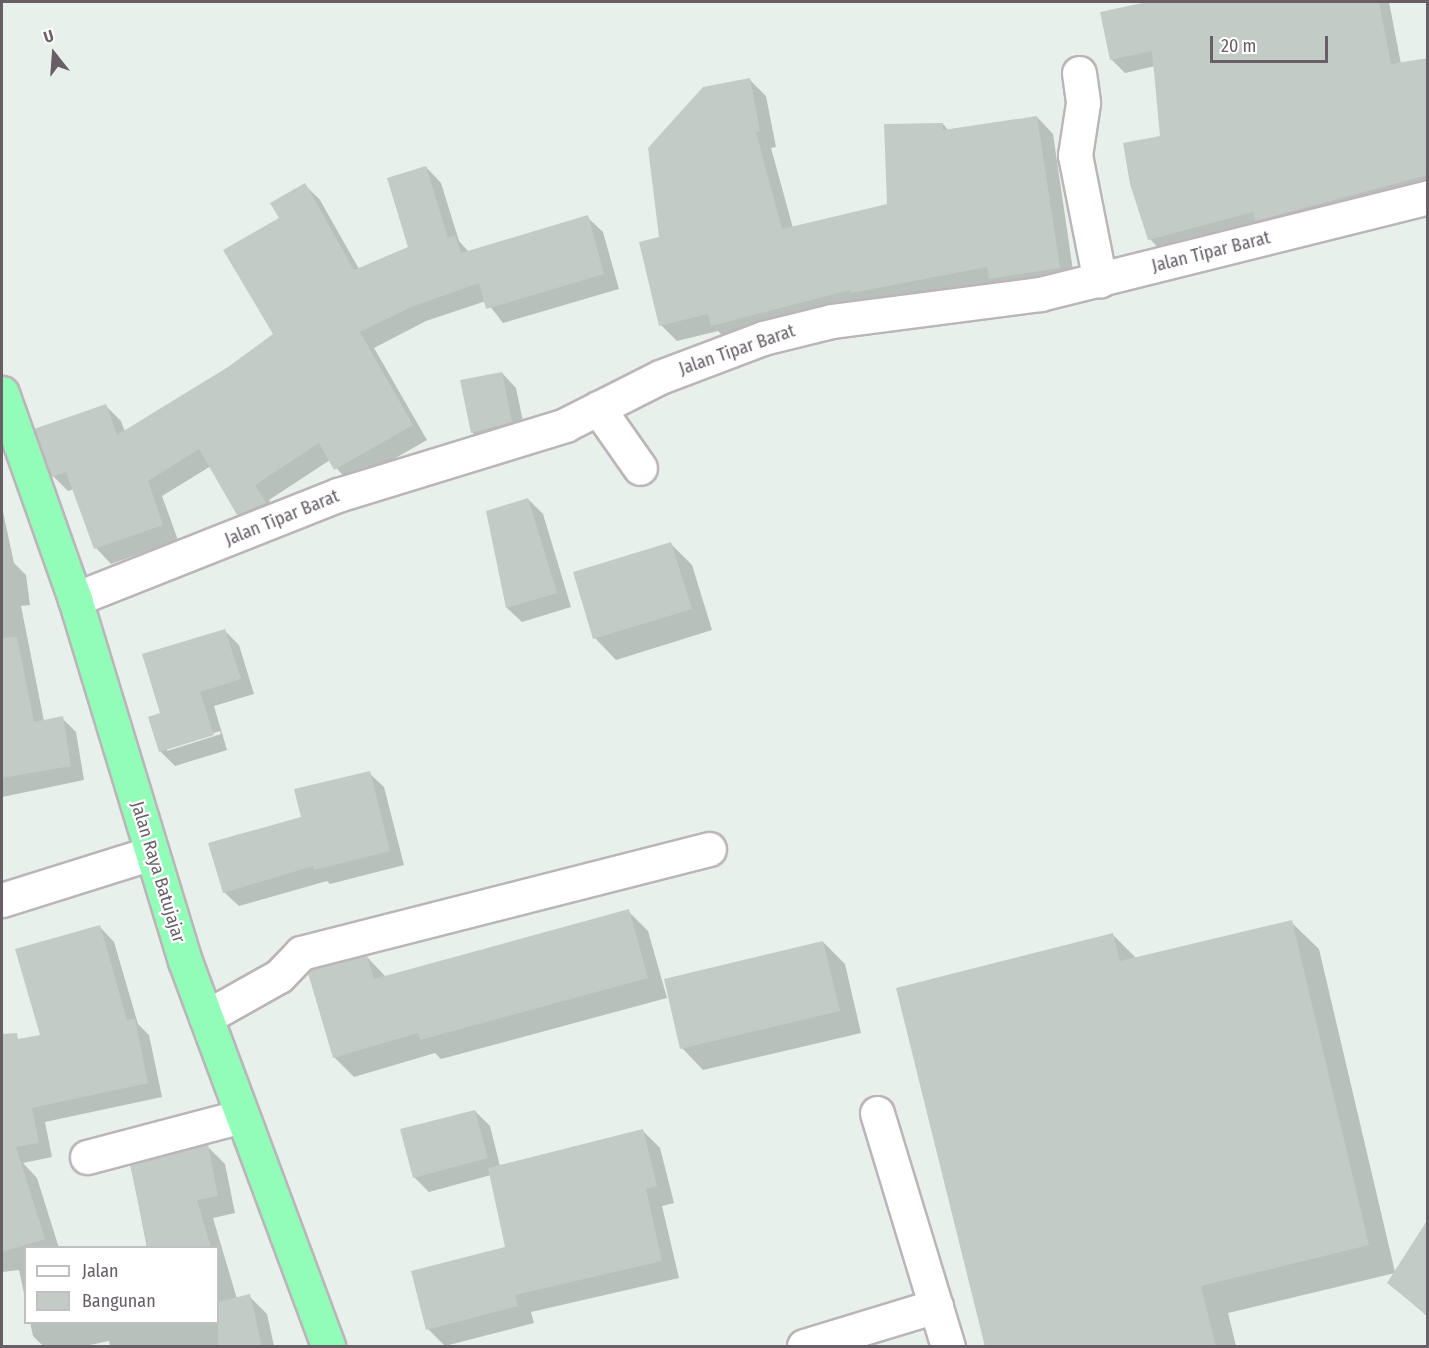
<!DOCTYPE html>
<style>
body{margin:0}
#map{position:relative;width:1429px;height:1348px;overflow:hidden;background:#e7f0eb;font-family:"Fira Sans Condensed",sans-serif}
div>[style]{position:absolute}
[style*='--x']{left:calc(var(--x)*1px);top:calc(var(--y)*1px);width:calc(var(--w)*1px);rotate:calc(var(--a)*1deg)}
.shadow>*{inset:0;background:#0003}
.building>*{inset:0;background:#c3cbc7}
.roads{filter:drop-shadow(2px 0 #bbb4b9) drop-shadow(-2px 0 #bbb4b9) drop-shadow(0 2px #bbb4b9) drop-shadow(0 -2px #bbb4b9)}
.minor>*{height:33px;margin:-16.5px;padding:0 16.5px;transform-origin:16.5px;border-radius:16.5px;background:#fff}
.highway>*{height:33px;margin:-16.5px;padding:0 16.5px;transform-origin:16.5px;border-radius:16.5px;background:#92fcb9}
span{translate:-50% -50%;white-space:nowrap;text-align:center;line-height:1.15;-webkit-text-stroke:4.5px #fff;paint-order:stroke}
.street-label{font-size:18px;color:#675e66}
.frame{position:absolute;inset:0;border:3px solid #675e66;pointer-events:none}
.legend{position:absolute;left:24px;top:1246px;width:195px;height:78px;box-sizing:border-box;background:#fff;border:2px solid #c2bfc2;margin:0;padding:8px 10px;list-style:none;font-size:18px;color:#675e66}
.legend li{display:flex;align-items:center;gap:12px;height:30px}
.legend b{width:30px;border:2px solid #c2bfc2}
.north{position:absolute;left:24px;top:24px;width:60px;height:60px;-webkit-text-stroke:4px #fff;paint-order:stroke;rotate:343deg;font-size:16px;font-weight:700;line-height:24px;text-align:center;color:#675e66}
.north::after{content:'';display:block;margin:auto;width:21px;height:27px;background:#675e66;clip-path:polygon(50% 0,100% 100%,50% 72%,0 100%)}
.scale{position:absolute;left:1210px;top:36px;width:118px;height:27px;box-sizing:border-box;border:3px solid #675e66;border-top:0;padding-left:8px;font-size:18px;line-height:21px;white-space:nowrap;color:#675e66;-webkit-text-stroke:4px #fff;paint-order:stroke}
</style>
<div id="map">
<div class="shadow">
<div style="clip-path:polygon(1154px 2px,1169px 2px,1175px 7px,1193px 2px,1389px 2px,1401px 64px,1428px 60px,1428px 191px,1163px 253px,1150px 239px,1162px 137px,1155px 66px,1125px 73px,1112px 60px,1102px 13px)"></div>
<div style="clip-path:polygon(749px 79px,766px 96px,776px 147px,771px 148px,793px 228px,888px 205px,943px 124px,949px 131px,1037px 117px,1053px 134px,1075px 284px,729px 342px,718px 331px,677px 341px,661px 325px,661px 238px)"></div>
<div style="clip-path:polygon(426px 167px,441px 183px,459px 241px,469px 252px,587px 217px,603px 232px,619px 289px,503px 323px,486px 301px,426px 321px,374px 348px,427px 440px,350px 484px,330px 460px,269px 500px,280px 519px,253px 529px,238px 514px,211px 466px,162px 496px,178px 540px,111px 564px,96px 548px,74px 489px,68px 491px,53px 476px,106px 406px,121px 421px,125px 432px,228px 368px,275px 334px,281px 219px,305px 185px,320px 200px,359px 269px,410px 247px)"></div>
<div style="clip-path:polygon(502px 373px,516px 388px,526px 436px,487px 447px,472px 432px)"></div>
<div style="clip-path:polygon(528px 499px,543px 514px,571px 607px,522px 622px,507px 608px,488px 512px)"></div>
<div style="clip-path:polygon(2px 507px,14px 563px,26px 575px,30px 605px,21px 606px,44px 721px,62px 718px,76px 732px,84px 780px,2px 797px)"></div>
<div style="clip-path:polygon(671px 544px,692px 565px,712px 630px,616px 660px,595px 638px)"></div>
<div style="clip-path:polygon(evenodd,225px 631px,239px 645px,254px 694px,214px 706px,227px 750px,175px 766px,160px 751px,162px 714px,225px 631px,220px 731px,221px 734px,167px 751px,167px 748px,220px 731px)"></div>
<div style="clip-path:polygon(369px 773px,384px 787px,404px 865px,330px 884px,327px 881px,239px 906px,224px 892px,303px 818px)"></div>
<div style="clip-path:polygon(628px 911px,648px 931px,667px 998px,441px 1059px,435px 1053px,354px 1077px,334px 1057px,367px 957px,386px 977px)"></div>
<div style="clip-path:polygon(1291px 922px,1319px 949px,1395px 1272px,1428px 1222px,1428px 1317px,1389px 1283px,1395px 1273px,1228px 1313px,1236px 1346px,987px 1346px,1113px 935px,1137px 959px)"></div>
<div style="clip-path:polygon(100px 927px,114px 942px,138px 1024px,149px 1035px,162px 1097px,45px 1122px,52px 1157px,23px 1163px,37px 1178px,59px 1248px,26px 1248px,26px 1303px,19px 1270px,2px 1272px,2px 1166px,18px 1160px,7px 1149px,2px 1122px,2px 1044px,42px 1036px)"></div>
<div style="clip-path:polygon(823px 942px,845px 964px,861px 1033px,703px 1070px,682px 1048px)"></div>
<div style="clip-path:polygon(475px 1111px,490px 1126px,500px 1166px,642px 1130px,660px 1148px,674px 1203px,662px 1206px,679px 1278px,531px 1312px,534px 1323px,445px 1346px,428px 1329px,507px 1248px,491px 1175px,429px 1192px,414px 1177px)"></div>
<div style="clip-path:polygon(207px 1146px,225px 1164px,235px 1213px,213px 1218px,237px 1299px,249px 1296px,267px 1314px,274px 1346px,110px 1346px,109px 1341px,85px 1346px,43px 1346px,33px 1336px,30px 1322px,218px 1322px,218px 1248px,147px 1248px,131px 1166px)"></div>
</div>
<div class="building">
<div style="clip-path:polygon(1147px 2px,1379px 2px,1391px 64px,1428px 58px,1428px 175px,1255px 221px,1253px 212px,1148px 240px,1130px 184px,1123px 143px,1160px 136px,1152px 51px,1110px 60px,1100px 12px)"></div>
<div style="clip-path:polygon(750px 78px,760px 131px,756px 132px,782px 229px,887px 204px,884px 124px,943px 123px,943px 130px,1037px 116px,1060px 268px,989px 279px,987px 267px,851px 293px,850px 290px,711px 326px,708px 314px,659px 326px,639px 242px,659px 237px,648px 148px,703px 87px)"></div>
<div style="clip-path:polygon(426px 166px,448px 238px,455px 235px,461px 253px,588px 215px,604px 274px,486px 309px,479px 283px,411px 307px,360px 332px,413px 425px,334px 470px,319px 443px,255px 485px,266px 503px,237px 515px,199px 449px,148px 481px,163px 525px,94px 549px,66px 472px,52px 477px,34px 429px,106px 404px,117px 435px,228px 367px,273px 334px,223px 250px,279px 218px,270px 203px,305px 183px,354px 270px,408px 247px,387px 178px)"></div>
<div style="clip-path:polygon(502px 372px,512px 422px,471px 433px,460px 380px)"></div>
<div style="clip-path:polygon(528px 498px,557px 593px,506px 608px,486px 511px)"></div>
<div style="clip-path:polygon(671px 542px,692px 609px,593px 639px,573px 572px)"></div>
<div style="clip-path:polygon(225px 629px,241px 679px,200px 692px,214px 735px,159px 752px,148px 717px,160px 713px,142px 654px)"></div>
<div style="clip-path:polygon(17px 637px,34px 722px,63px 716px,71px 766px,2px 778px,2px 638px)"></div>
<div style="clip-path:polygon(370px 771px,390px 851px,314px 870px,313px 866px,223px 893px,208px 843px,301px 817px,294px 789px)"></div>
<div style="clip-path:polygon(629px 909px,648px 978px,420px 1040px,418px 1033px,333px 1058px,308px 973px,311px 970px,367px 956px,374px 979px)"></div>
<div style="clip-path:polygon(1292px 920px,1369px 1245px,1201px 1286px,1216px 1347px,985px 1347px,896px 988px,1113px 933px,1120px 961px)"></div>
<div style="clip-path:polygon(100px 925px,127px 1020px,135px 1019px,148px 1083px,32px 1108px,39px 1143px,16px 1147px,45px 1239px,2px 1252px,2px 1034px,17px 1033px,18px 1039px,40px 1035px,15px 949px)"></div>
<div style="clip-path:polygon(823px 941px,840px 1011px,680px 1049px,664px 979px)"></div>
<div style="clip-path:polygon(475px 1110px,488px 1158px,413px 1178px,400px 1129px)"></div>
<div style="clip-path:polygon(643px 1129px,657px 1186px,646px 1189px,662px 1261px,515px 1295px,518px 1306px,426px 1330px,411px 1271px,505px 1247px,488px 1168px)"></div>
<div style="clip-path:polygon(208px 1144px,218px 1196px,197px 1200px,211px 1248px,148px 1248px,130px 1165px)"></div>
<div style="clip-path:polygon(1428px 1219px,1428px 1316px,1387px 1283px)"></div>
<div style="clip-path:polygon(250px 1294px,262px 1347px,218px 1347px,218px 1302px)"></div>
</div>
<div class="roads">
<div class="minor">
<div style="--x:1079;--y:73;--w:30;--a:82"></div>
<div style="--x:1083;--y:103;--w:53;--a:98.7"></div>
<div style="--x:1075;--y:155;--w:128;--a:78.8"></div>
<div style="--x:598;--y:408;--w:73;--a:55"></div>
<div style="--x:75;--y:599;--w:283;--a:-21.6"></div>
<div style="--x:338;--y:495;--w:238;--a:-17.1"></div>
<div style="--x:565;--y:425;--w:106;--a:-26.8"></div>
<div style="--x:660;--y:377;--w:110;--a:-20.7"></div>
<div style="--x:763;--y:338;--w:71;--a:-13.8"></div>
<div style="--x:832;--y:321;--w:210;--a:-7.4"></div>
<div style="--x:1040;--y:294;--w:400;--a:-14"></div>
<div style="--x:2;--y:900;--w:157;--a:-17.4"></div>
<div style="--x:206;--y:1017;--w:84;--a:-29.3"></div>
<div style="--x:279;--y:976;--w:32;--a:-46"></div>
<div style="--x:301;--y:953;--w:421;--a:-14.3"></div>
<div style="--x:877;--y:1113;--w:244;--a:73.1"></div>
<div style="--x:87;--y:1157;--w:160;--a:-14.8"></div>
<div style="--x:804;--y:1346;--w:138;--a:-16.9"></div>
</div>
<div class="highway">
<div style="--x:2;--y:393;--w:219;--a:70.5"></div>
<div style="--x:75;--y:599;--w:378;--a:73.1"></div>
<div style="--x:185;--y:961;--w:411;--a:69.6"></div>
</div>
</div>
<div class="street-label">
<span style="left:1211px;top:252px;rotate:-14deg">Jalan Tipar Barat</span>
<span style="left:737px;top:350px;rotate:-19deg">Jalan Tipar Barat</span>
<span style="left:282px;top:518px;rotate:-22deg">Jalan Tipar Barat</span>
<span style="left:158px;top:872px;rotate:73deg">Jalan Raya Batujajar</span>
</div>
<div class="frame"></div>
<ul class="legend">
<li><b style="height:8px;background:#fff"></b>Jalan</li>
<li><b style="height:16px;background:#c3cbc7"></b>Bangunan</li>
</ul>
<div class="north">U</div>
<div class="scale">20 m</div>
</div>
